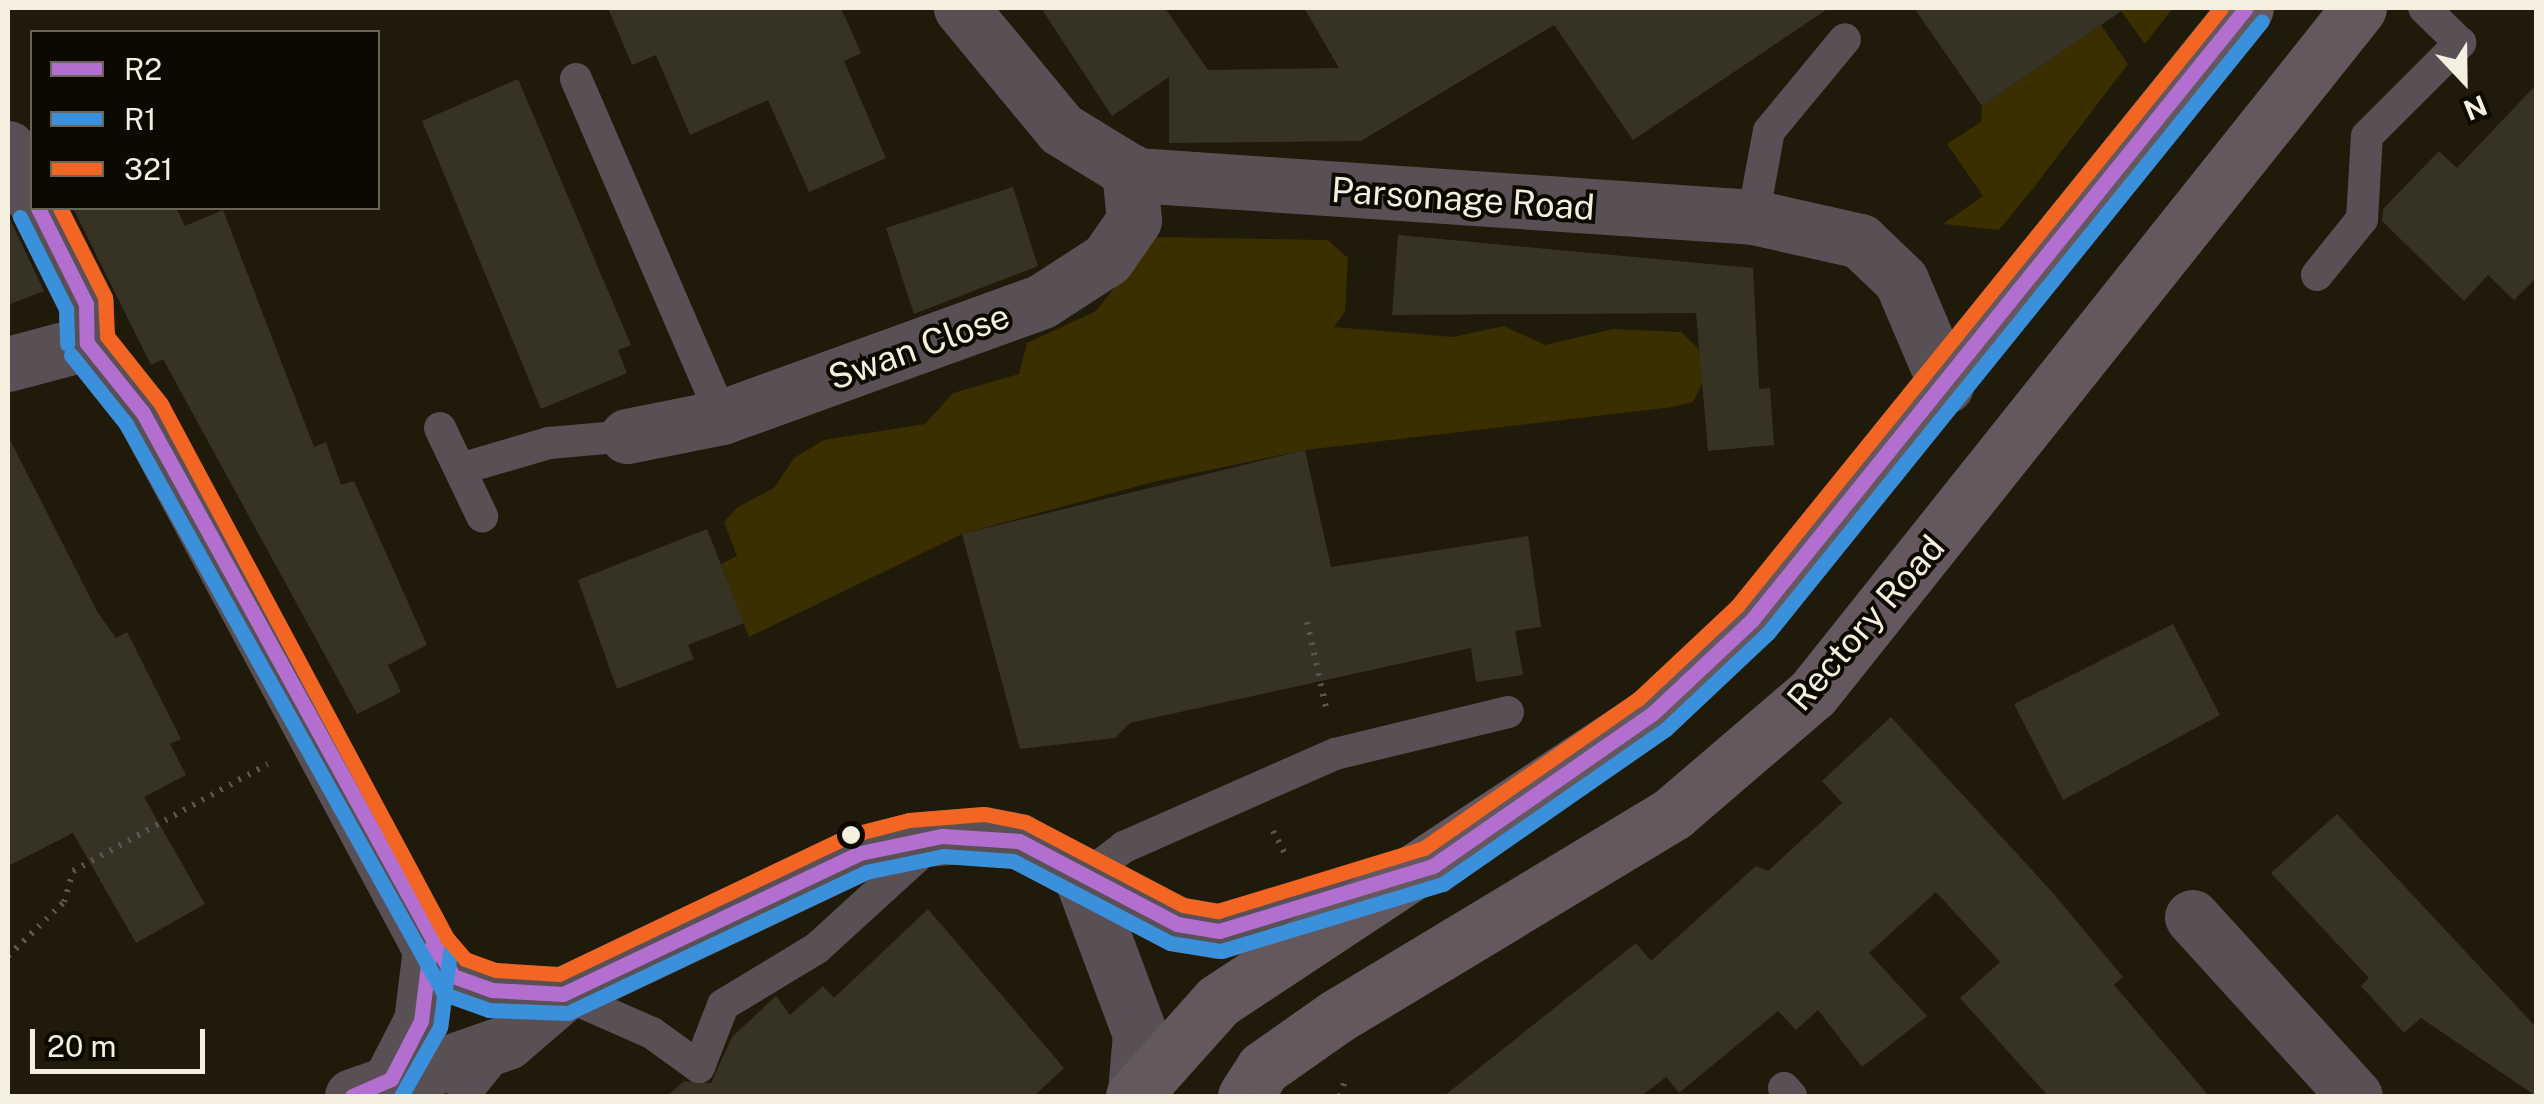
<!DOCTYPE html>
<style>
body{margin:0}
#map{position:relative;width:2544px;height:1104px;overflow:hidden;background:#1f1a09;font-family:"Public Sans",sans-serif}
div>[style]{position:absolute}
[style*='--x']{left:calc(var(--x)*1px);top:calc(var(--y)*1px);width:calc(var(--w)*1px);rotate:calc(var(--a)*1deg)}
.green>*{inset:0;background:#392f01}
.building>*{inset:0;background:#363325}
.path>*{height:6px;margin-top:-3px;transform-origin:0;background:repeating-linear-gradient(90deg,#5b5552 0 2.5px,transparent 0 10.5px)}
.service>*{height:32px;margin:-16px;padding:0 16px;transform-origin:16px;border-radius:16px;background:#595056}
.minor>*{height:55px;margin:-27.5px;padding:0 27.5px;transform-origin:27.5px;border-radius:27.5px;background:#595056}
.primary>*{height:55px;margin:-27.5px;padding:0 27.5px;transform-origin:27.5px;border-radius:27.5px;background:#64575d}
.bus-1>*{height:15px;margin:-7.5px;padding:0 7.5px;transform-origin:7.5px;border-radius:7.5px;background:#b36fd0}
.bus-2>*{height:15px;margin:-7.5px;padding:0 7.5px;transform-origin:7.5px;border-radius:7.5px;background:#3a90db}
.bus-3>*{height:15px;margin:-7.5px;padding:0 7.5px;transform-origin:7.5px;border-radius:7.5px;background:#f26522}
.dots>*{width:28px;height:28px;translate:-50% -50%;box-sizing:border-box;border:5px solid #0c0901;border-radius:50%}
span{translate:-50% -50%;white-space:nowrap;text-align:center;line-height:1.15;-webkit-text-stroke:8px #0c0901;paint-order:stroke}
.street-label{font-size:35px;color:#f4efde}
.frame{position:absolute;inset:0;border:10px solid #f4efde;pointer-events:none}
.legend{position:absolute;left:30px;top:30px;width:350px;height:180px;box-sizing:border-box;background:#0c0901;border:2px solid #696559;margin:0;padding:12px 18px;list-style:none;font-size:30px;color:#f4efde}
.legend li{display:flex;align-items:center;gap:20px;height:50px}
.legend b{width:50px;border:2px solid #696559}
.north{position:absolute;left:2414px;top:30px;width:100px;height:100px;-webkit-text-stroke:8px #0c0901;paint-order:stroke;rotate:158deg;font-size:28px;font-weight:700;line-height:40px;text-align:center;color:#f4efde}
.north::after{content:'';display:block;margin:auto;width:35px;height:45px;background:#f4efde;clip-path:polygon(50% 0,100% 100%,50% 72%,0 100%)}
.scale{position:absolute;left:30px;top:1029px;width:175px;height:45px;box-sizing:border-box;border:5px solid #f4efde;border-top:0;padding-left:12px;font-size:30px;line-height:35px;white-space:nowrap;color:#f4efde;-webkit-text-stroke:8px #0c0901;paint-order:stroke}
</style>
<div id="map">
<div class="green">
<div style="clip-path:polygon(2119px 8px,2173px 8px,2145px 44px)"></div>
<div style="clip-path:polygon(2101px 25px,2128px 64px,2031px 191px,1999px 230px,1943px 224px,1983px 196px,1947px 144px,1981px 122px,1982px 106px)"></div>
<div style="clip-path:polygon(1154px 237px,1328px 240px,1348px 258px,1345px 312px,1334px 327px,1453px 337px,1504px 326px,1545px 345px,1613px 329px,1681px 332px,1698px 348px,1705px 378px,1693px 402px,1673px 407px,1305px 450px,1153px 482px,962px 534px,749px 637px,721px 564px,737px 556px,724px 522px,738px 507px,774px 488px,794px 458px,824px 440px,925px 424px,953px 393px,1019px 374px,1027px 343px,1096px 311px)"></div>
</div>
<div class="building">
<div style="clip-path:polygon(608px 8px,841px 8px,861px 53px,844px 61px,886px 158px,809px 192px,768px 100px,690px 135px,656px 55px,632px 65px)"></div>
<div style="clip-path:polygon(1041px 8px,1165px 8px,1208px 70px,1339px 68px,1304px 8px,1829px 8px,1633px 140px,1554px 25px,1361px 141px,1169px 143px,1169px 77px,1112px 116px)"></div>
<div style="clip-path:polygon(1914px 8px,2126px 8px,1982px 106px)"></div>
<div style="clip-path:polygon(518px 79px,631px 345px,618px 350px,627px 373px,541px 409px,422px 121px)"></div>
<div style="clip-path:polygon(2536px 85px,2536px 278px,2514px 300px,2488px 275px,2464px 301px,2382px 221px,2383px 209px,2439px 151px,2457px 168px)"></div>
<div style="clip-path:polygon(1013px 187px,1038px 266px,914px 314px,886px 228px)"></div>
<div style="clip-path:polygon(73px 208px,176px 208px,185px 226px,223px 210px,314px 447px,326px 442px,341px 485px,354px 481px,427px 645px,388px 665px,401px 692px,357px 714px,163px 359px,151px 365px)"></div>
<div style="clip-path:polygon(8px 215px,44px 291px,8px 305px)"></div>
<div style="clip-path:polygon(1398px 235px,1753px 268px,1759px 389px,1770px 388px,1774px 445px,1708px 451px,1696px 313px,1392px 315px)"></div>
<div style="clip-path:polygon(8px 436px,98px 613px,116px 638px,127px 632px,181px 739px,170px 744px,186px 775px,144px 797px,205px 904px,136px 943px,73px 833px,8px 866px)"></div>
<div style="clip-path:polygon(1305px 450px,1331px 567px,1528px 536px,1541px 627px,1515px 631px,1523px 675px,1476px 682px,1471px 648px,1130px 723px,1115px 738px,1020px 749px,962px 534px)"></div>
<div style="clip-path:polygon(707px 529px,744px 623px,688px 645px,694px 659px,617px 689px,578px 580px)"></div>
<div style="clip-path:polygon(2173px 624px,2220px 715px,2063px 800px,2014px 704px)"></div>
<div style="clip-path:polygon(1891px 717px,2053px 893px,2123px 977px,2114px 985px,2209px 1096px,2048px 1096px,1960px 998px,2000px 962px,1936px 892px,1869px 953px,1927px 1016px,1862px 1067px,1818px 1010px,1796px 1030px,1778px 1011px,1679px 1093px,1666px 1077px,1641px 1096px,1444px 1096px,1636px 943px,1651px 961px,1756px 866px,1768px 871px,1842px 803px,1822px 781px)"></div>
<div style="clip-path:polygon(2337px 814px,2536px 1027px,2536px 1096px,2421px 1018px,2404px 1033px,2361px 986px,2369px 978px,2271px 873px)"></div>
<div style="clip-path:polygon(928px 909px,1064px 1068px,1034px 1096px,667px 1096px,684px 1081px,711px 1083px,732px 1037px,776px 996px,790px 1015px,823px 986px,834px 998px)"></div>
</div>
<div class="path">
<div style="--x:1307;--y:622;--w:88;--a:77.5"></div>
<div style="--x:1273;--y:831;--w:27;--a:62"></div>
<div style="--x:8;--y:956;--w:78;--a:-44"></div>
<div style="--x:64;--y:902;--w:32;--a:-74"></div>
<div style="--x:73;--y:871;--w:222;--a:-28.8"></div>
<div style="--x:1340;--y:1096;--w:17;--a:-73"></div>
</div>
<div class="service">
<div style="--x:576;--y:79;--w:368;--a:66.6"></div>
<div style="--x:1753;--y:217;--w:87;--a:-79.5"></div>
<div style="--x:1769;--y:131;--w:119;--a:-50.4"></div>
<div style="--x:2317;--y:275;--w:72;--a:-51.2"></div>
<div style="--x:2362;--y:219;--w:83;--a:-86.6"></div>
<div style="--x:2367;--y:136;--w:132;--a:-45"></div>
<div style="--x:2460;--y:43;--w:50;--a:-135.8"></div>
<div style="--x:440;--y:428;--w:98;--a:64.5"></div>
<div style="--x:460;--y:469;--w:93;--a:-16.3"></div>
<div style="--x:549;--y:443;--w:78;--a:-5.1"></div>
<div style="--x:1082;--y:879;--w:53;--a:-37.3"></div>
<div style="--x:1124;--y:847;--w:231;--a:-23.8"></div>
<div style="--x:1335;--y:754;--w:178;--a:-13.6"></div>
<div style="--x:430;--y:949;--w:35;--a:50"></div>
<div style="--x:453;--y:976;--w:41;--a:19.7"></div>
<div style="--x:492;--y:990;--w:71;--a:3.2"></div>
<div style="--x:563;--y:994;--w:97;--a:23.7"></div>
<div style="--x:652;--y:1033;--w:58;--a:35.9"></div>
<div style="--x:699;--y:1067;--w:66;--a:-68.8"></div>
<div style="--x:723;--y:1005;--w:110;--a:-31.2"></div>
<div style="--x:817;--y:948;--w:154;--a:-42.4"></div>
<div style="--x:1784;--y:1088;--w:11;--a:49"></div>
<div style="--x:463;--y:1096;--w:60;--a:-51"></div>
</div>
<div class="minor">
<div style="--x:961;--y:8;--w:157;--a:50.4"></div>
<div style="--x:1061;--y:129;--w:88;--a:31.5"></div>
<div style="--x:1136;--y:175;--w:618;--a:3.89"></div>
<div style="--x:1753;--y:217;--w:110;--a:12.6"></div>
<div style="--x:1860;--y:241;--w:57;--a:43.6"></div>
<div style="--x:1901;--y:280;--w:115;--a:67"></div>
<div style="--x:8;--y:148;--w:55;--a:63.9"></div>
<div style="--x:38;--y:208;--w:107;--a:63.4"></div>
<div style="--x:86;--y:304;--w:39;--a:89"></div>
<div style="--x:87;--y:343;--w:90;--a:51.3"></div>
<div style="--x:143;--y:413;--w:608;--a:61.83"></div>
<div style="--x:430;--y:949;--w:73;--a:97.1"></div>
<div style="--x:421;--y:1021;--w:65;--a:117.3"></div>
<div style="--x:8;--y:364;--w:82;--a:-14.9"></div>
<div style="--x:627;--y:436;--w:97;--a:-11.3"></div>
<div style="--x:722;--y:417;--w:340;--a:-19.9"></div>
<div style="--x:1042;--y:301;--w:77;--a:-32.9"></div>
<div style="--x:1107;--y:259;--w:47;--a:-55.3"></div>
<div style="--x:1134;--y:220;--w:50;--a:-95.7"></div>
<div style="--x:1082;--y:879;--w:165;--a:69.5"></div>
<div style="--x:1140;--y:1034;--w:57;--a:95"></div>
<div style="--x:2192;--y:917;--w:242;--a:47.7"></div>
<div style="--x:352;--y:1096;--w:164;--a:-19.2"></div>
<div style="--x:507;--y:1042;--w:74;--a:-40.6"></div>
<div style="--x:563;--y:994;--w:329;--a:-25.4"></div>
<div style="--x:860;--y:853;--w:54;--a:-14"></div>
<div style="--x:912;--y:840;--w:72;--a:-4.8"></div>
<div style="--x:984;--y:834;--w:36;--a:11"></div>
<div style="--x:1019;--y:841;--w:178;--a:27.7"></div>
<div style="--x:1177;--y:924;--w:43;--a:9.5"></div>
<div style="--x:1219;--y:931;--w:161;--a:-15.8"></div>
</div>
<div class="primary">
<div style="--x:1133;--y:1096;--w:127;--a:-48.2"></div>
<div style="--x:1218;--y:1001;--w:520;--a:-33.48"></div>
<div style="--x:1652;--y:714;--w:137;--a:-43.2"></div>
<div style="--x:1752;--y:620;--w:786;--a:-51.09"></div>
<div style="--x:1245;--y:1096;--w:33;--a:-57"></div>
<div style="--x:1263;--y:1068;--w:90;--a:-35.1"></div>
<div style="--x:1337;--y:1016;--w:393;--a:-31.1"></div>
<div style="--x:1673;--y:813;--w:184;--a:-40.6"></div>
<div style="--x:1813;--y:693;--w:876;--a:-51.44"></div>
</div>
<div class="bus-1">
<div style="--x:38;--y:208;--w:107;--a:63.4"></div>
<div style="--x:86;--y:304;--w:39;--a:89"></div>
<div style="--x:87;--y:343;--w:90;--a:51.3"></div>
<div style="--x:143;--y:413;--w:643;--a:61.16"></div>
<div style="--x:453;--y:976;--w:41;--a:19.7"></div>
<div style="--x:492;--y:990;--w:71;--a:3.2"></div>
<div style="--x:563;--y:994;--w:329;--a:-25.4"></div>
<div style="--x:860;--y:853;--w:84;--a:-11.7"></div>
<div style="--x:942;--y:836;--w:77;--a:3.7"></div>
<div style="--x:1019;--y:841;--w:178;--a:27.7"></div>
<div style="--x:1177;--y:924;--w:43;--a:9.5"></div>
<div style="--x:1219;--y:931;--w:224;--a:-16.9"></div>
<div style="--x:1433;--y:866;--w:267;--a:-34.8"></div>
<div style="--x:1652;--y:714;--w:137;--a:-43.2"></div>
<div style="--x:1752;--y:620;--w:786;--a:-51.09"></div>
<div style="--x:352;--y:1096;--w:43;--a:-23.6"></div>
<div style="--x:391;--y:1079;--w:65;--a:-62.7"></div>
<div style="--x:421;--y:1021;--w:73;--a:-82.9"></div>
</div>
<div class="bus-2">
<div style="--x:20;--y:217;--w:103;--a:63.4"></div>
<div style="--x:66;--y:309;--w:35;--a:88"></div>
<div style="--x:71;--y:355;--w:88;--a:51.4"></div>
<div style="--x:126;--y:424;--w:653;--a:60.84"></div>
<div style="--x:444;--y:994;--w:48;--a:19.6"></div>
<div style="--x:489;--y:1010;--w:79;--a:2.2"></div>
<div style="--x:568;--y:1013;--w:330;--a:-25.3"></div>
<div style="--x:866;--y:872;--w:79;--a:-11.7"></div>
<div style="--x:943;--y:856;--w:70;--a:4.1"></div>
<div style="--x:1013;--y:861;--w:177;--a:27.6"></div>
<div style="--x:1170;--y:943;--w:52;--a:8.9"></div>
<div style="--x:1221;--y:951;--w:232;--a:-16.8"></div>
<div style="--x:1443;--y:884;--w:272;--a:-34.8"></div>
<div style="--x:1666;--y:729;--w:140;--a:-43.3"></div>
<div style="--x:1768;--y:633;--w:786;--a:-51.09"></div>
<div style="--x:401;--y:1096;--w:79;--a:-60.5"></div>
<div style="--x:440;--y:1027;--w:77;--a:-82.5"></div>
</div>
<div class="bus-3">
<div style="--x:60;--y:208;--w:100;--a:63.2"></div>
<div style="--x:105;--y:297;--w:39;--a:87"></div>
<div style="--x:107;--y:336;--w:87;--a:51.5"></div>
<div style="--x:161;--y:404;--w:606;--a:61.83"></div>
<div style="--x:447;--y:938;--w:28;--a:49"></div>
<div style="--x:465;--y:959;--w:33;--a:20"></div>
<div style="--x:496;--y:970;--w:63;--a:3.6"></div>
<div style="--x:559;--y:974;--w:323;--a:-25.5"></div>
<div style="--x:851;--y:835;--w:60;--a:-14.5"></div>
<div style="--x:909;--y:820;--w:75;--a:-4.6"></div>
<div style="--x:984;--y:814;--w:42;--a:11"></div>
<div style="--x:1025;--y:822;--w:178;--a:27.7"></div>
<div style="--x:1183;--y:905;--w:36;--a:10"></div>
<div style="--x:1218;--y:911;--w:215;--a:-17"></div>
<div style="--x:1424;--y:848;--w:262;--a:-34.9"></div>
<div style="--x:1639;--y:698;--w:134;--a:-43.2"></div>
<div style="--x:1737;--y:606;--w:769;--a:-51.01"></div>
</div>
<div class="dots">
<div style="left:851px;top:835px;background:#f4efde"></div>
</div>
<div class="street-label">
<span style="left:1463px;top:199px;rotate:4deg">Parsonage Road</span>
<span style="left:919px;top:347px;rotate:-20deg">Swan Close</span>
<span style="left:1866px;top:623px;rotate:-49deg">Rectory Road</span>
</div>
<div class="frame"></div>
<ul class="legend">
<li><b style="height:12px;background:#b36fd0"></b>R2</li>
<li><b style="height:12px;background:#3a90db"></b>R1</li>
<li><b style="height:12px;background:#f26522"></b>321</li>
</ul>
<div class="north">N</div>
<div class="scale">20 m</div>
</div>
